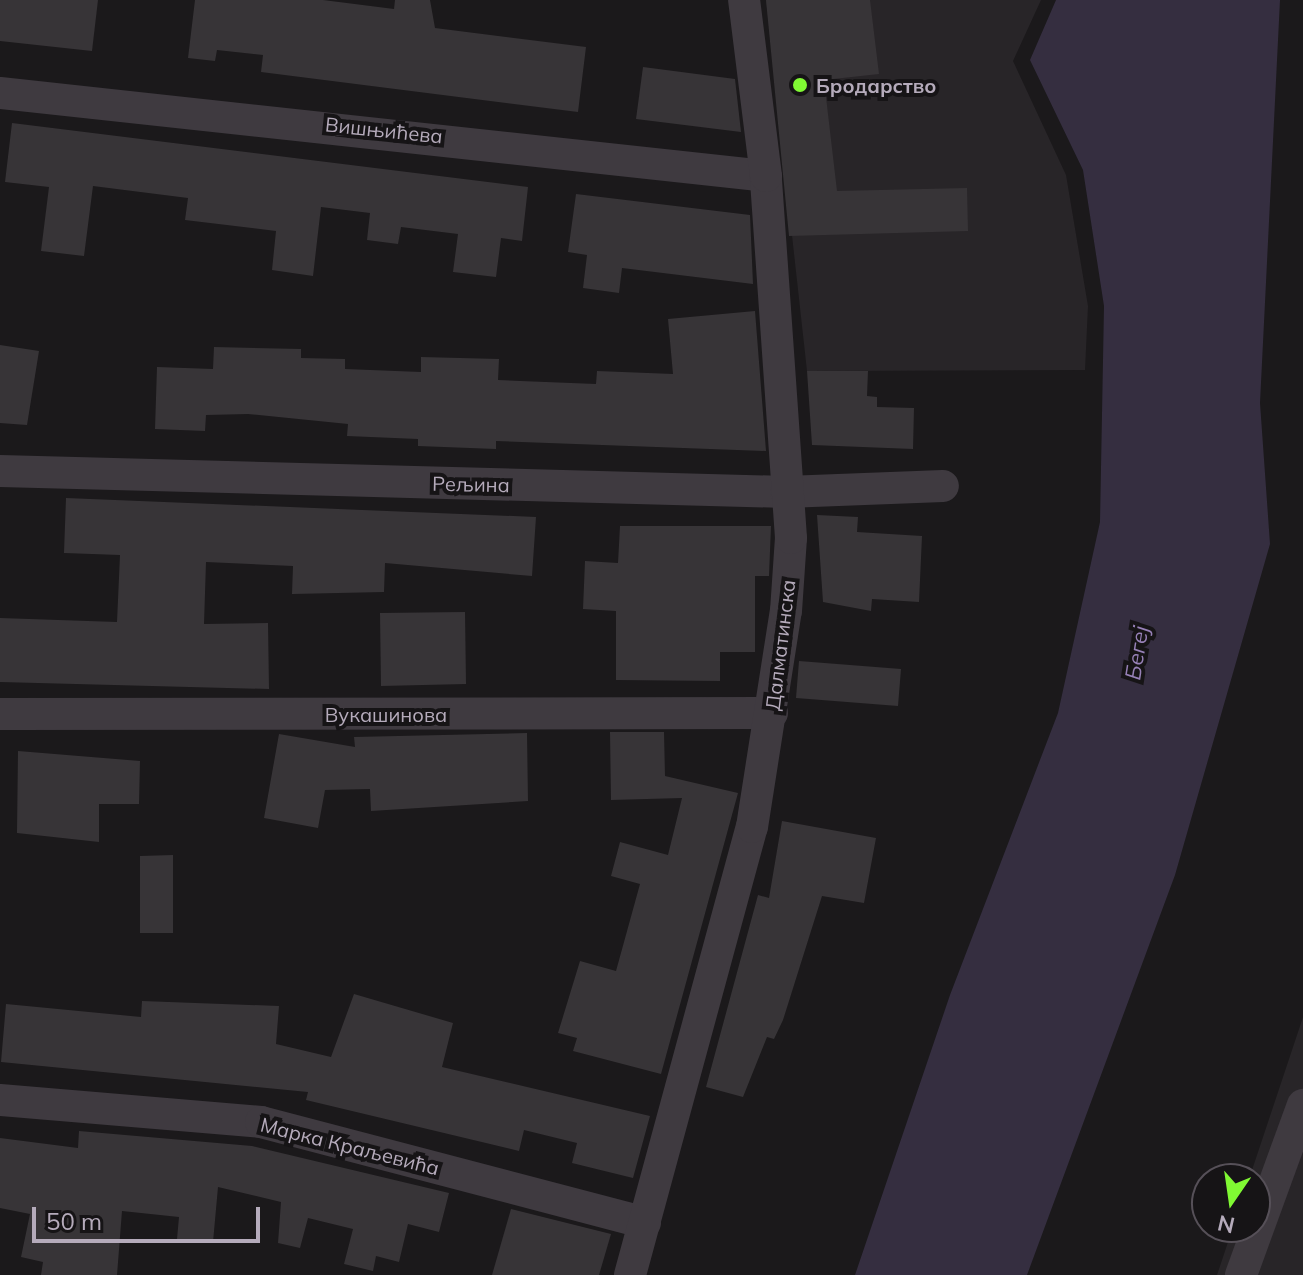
<!DOCTYPE html>
<meta charset="utf-8">
<style>
body{margin:0}
#map{position:relative;width:1303px;height:1275px;overflow:hidden;background:#1b191b;font-family:Mulish,sans-serif}
div>[style]{position:absolute}
[style*='--x']{left:calc(var(--x)*1px);top:calc(var(--y)*1px);width:calc(var(--w)*1px);rotate:calc(var(--a)*1deg)}
.built>*{inset:0;background:#282528}
.water>*{inset:0;background:#352e40}
.building>*{inset:0;background:#373437}
.street>*{height:32px;margin:-16px;padding:0 16px;transform-origin:16px;border-radius:16px;background:#3f3a40}
.dots>*{width:22px;height:22px;translate:-50% -50%;box-sizing:border-box;border:4px solid #161416;border-radius:50%}
span{translate:-50% -50%;white-space:nowrap;text-align:center;line-height:1.15;-webkit-text-stroke:8px #161416;paint-order:stroke}
.poi-label{font-size:20px;color:#b5abbb;font-weight:700}
.left{translate:0 -50%;text-align:left}
.street-label{font-size:20px;color:#b5abbb}
.water-label{font-size:22px;color:#9781b7;font-style:italic}
.north{position:absolute;left:1191px;top:1163px;width:80px;height:80px;box-sizing:border-box;background:#161416;border:2px solid #565058;border-radius:50%;rotate:193deg;font-size:22px;font-weight:700;line-height:32px;text-align:center;color:#b5abbb}
.north::after{content:'';display:block;margin:auto;width:28px;height:36px;background:#80f933;clip-path:polygon(50% 0,100% 100%,50% 72%,0 100%)}
.scale{position:absolute;left:32px;top:1207px;width:228px;height:36px;box-sizing:border-box;border:4px solid #b5abbb;border-top:0;padding-left:10px;font-size:24px;line-height:28px;white-space:nowrap;color:#b5abbb;-webkit-text-stroke:6px #161416;paint-order:stroke}
</style>
<div id="map">
<div class="built">
<div style="clip-path:polygon(766px 0,1041px 0,1013px 61px,1066px 175px,1088px 306px,1085px 370px,807px 371px)"></div>
<div style="clip-path:polygon(1303px 1017px,1303px 1275px,1217px 1275px,1233px 1227px,1255px 1227px,1255px 1179px,1249px 1179px)"></div>
</div>
<div class="water">
<div style="clip-path:polygon(1056px 0,1280px 0,1260px 403px,1270px 544px,1175px 875px,1027px 1275px,855px 1275px,950px 995px,1058px 713px,1100px 522px,1104px 306px,1083px 170px,1030px 60px)"></div>
</div>
<div class="building">
<div style="clip-path:polygon(0 0,98px 0,92px 51px,0 41px)"></div>
<div style="clip-path:polygon(195px 0,323px 0,394px 9px,395px 0,430px 0,435px 28px,586px 47px,578px 112px,261px 72px,263px 55px,217px 50px,215px 61px,188px 58px)"></div>
<div style="clip-path:polygon(766px 0,870px 0,879px 74px,824px 80px,837px 191px,967px 188px,968px 231px,789px 236px)"></div>
<div style="clip-path:polygon(643px 67px,735px 79px,741px 132px,636px 119px)"></div>
<div style="clip-path:polygon(12px 123px,528px 187px,522px 241px,501px 238px,496px 277px,453px 272px,458px 234px,401px 227px,398px 244px,367px 240px,370px 213px,321px 207px,313px 276px,272px 270px,276px 231px,185px 220px,188px 198px,93px 186px,84px 256px,41px 251px,49px 187px,5px 182px)"></div>
<div style="clip-path:polygon(576px 194px,750px 215px,753px 284px,622px 268px,619px 293px,583px 288px,587px 255px,568px 252px)"></div>
<div style="clip-path:polygon(755px 311px,766px 451px,496px 441px,496px 449px,418px 446px,418px 439px,347px 436px,348px 424px,248px 414px,206px 415px,205px 431px,155px 429px,157px 367px,213px 369px,214px 347px,301px 349px,301px 358px,345px 359px,345px 369px,421px 372px,421px 357px,499px 359px,498px 380px,596px 384px,597px 371px,673px 374px,668px 319px)"></div>
<div style="clip-path:polygon(0 345px,39px 351px,27px 425px,0 423px)"></div>
<div style="clip-path:polygon(807px 371px,868px 371px,867px 396px,877px 397px,877px 407px,914px 408px,913px 449px,812px 445px)"></div>
<div style="clip-path:polygon(66px 498px,536px 517px,532px 576px,385px 563px,384px 592px,292px 594px,293px 566px,206px 562px,204px 624px,268px 623px,269px 689px,0 682px,0 618px,117px 622px,120px 555px,64px 553px)"></div>
<div style="clip-path:polygon(817px 515px,858px 517px,857px 532px,922px 536px,919px 602px,872px 599px,871px 611px,823px 602px)"></div>
<div style="clip-path:polygon(620px 526px,771px 526px,769px 576px,755px 576px,755px 652px,720px 652px,720px 681px,616px 680px,616px 611px,583px 609px,585px 561px,618px 563px)"></div>
<div style="clip-path:polygon(465px 612px,466px 684px,381px 686px,380px 613px)"></div>
<div style="clip-path:polygon(799px 661px,901px 669px,898px 706px,796px 698px)"></div>
<div style="clip-path:polygon(610px 732px,664px 732px,665px 776px,738px 793px,661px 1074px,573px 1051px,577px 1038px,558px 1033px,580px 961px,616px 971px,640px 884px,611px 876px,620px 842px,668px 855px,682px 798px,611px 800px)"></div>
<div style="clip-path:polygon(527px 733px,528px 801px,371px 811px,370px 789px,325px 790px,318px 828px,264px 818px,279px 734px,355px 747px,354px 737px)"></div>
<div style="clip-path:polygon(18px 751px,140px 761px,139px 804px,99px 804px,99px 842px,17px 833px)"></div>
<div style="clip-path:polygon(782px 821px,876px 838px,864px 903px,822px 896px,783px 1020px,774px 1039px,767px 1037px,743px 1097px,706px 1087px,758px 895px,769px 898px)"></div>
<div style="clip-path:polygon(173px 855px,173px 933px,140px 933px,140px 856px)"></div>
<div style="clip-path:polygon(354px 994px,453px 1023px,442px 1067px,650px 1116px,633px 1178px,572px 1163px,577px 1143px,524px 1130px,519px 1151px,306px 1100px,308px 1092px,1px 1062px,6px 1004px,141px 1017px,142px 1001px,279px 1006px,276px 1044px,331px 1057px)"></div>
<div style="clip-path:polygon(79px 1131px,252px 1146px,449px 1193px,439px 1232px,408px 1224px,399px 1262px,376px 1256px,373px 1271px,344px 1264px,353px 1229px,308px 1218px,300px 1248px,278px 1243px,281px 1202px,218px 1187px,213px 1242px,177px 1239px,179px 1217px,122px 1211px,117px 1275px,41px 1275px,43px 1262px,21px 1257px,30px 1214px,0 1208px,0 1138px,78px 1148px)"></div>
<div style="clip-path:polygon(511px 1209px,611px 1234px,599px 1275px,492px 1275px)"></div>
</div>
<div class="street">
<div style="--x:0;--y:93;--w:770;--a:6.18"></div>
<div style="--x:0;--y:471;--w:786;--a:1.53"></div>
<div style="--x:786;--y:492;--w:157;--a:-2.2"></div>
<div style="--x:0;--y:714;--w:772;--a:-0.07"></div>
<div style="--x:0;--y:1100;--w:262;--a:4.8"></div>
<div style="--x:261;--y:1122;--w:397;--a:14.7"></div>
<div style="--x:630;--y:1275;--w:464;--a:-74.8"></div>
<div style="--x:752;--y:827;--w:219;--a:-81.1"></div>
<div style="--x:786;--y:611;--w:73;--a:-86.1"></div>
<div style="--x:791;--y:538;--w:363;--a:-94"></div>
<div style="--x:766;--y:176;--w:177;--a:-97.1"></div>
<div style="--x:1241;--y:1275;--w:181;--a:-70"></div>
</div>
<div class="dots">
<div style="left:800px;top:85px;background:#80f933"></div>
</div>
<div class="poi-label">
<span class="left" style="left:816px;top:85px">Бродарство</span>
</div>
<div class="street-label">
<span style="left:384px;top:130px;rotate:6deg">Вишњићева</span>
<span style="left:471px;top:484px;rotate:1deg">Рељина</span>
<span style="left:780px;top:645px;rotate:-83deg">Далматинска</span>
<span style="left:386px;top:714px">Вукашинова</span>
<span style="left:350px;top:1146px;rotate:14deg">Марка Краљевића</span>
</div>
<div class="water-label">
<span style="left:1137px;top:653px;rotate:-81deg">Бегеј</span>
</div>
<div class="north">N</div>
<div class="scale">50 m</div>
</div>
